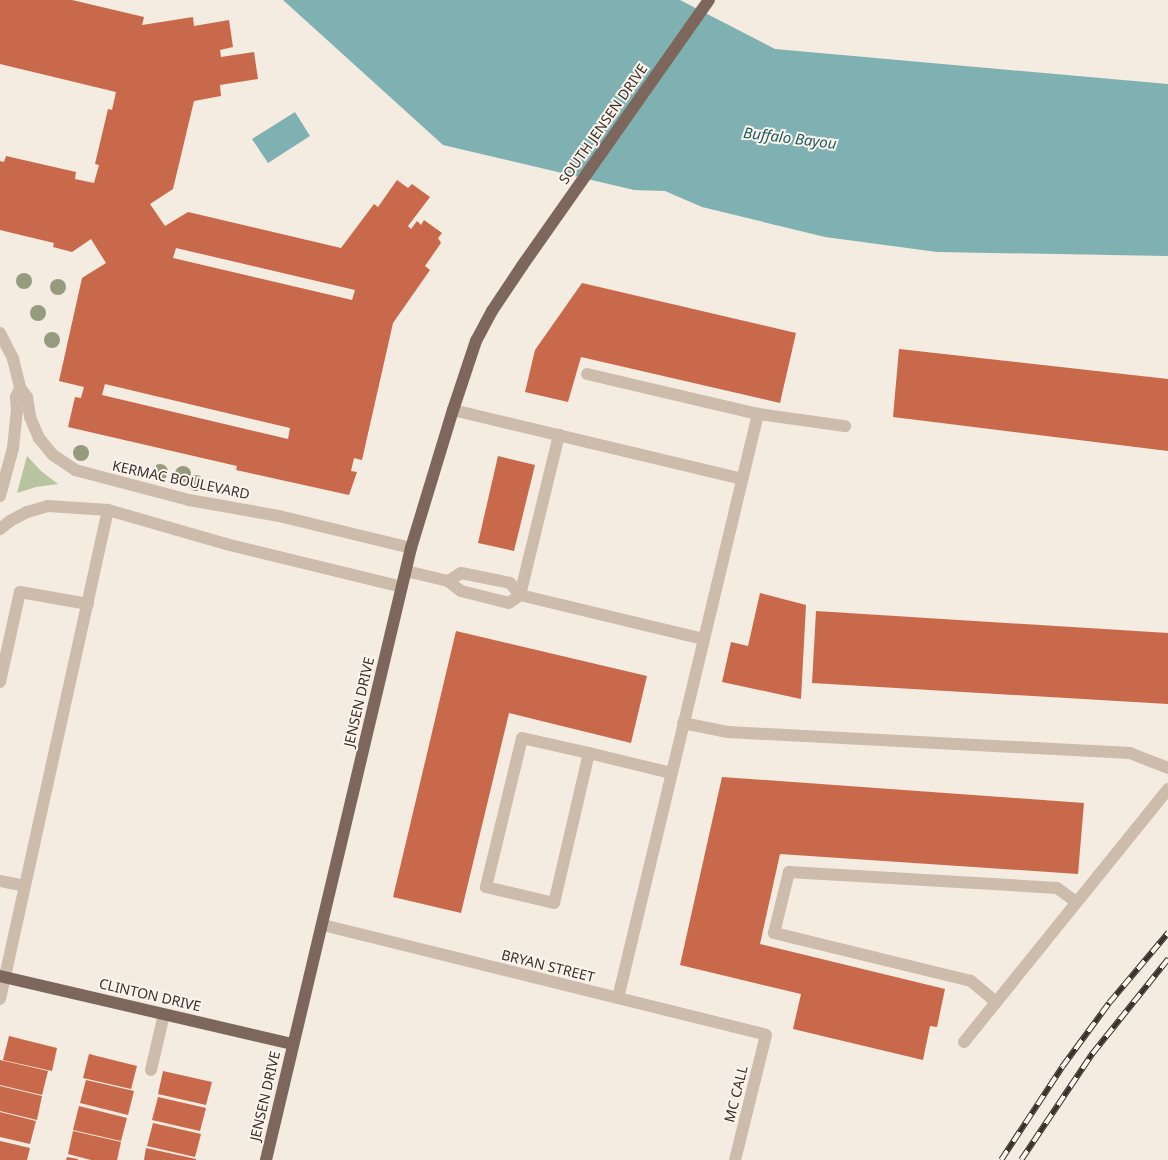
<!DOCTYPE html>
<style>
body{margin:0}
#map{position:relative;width:1168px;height:1160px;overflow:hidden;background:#f4ebe1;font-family:"Noto Sans",sans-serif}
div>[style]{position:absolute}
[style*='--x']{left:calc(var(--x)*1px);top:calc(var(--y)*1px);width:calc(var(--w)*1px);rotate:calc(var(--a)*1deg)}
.green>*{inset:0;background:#b8c4a0}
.water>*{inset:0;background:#7fb0b2}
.building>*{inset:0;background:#c8694b}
.minor>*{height:12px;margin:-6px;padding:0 6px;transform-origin:6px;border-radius:6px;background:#cdbbac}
.major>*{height:12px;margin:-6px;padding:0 6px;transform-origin:6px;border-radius:6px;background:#7d675c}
.rail>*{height:5.5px;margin-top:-2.75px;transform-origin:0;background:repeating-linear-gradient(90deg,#fbf5ee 0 11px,#3b302b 0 22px);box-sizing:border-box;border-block:1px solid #3b302b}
.trees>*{width:16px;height:16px;margin:-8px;border-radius:50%;background:#969b7f}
span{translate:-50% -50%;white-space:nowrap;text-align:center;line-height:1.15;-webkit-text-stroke:4px #fbf5ee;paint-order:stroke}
.street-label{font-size:14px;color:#3b302b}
.water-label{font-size:15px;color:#1f5a5e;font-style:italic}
</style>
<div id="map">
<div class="green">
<div style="clip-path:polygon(27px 456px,41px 471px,58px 484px,36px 487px,17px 493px)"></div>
</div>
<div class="water">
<div style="clip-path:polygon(283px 0,680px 0,775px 49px,1168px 84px,1168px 256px,937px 252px,825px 237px,702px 207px,665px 191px,634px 190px,443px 145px)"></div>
<div style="clip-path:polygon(295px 112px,310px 136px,268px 163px,252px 139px)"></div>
</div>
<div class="building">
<div style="clip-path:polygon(evenodd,0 0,72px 0,144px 17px,142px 25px,193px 17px,194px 26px,229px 20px,233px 47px,220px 50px,221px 57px,254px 52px,258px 79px,220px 85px,221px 96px,194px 101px,173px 189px,150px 204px,165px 226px,188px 212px,341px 248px,374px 204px,378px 207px,397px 180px,408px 188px,412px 184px,430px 197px,408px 226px,411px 229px,417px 221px,421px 225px,424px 220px,442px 233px,438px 238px,441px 243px,425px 266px,430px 270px,393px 323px,362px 460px,354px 458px,351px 471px,357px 472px,349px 495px,236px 470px,237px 466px,68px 427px,75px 397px,81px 398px,84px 387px,59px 381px,82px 278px,106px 263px,91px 239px,72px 252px,53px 247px,54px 243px,0 230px,0 161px,4px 162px,6px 156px,76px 172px,75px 179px,94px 183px,99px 165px,95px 164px,108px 109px,112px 110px,116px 92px,0 64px,0 0,176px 248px,355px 290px,352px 300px,173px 258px,176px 248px,0 0,105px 384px,290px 428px,288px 439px,102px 395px,105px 384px)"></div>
<div style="clip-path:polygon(582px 283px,796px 333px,780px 403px,581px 357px,568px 402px,525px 392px,535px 350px)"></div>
<div style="clip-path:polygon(899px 349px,1168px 379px,1168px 451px,893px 417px)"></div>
<div style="clip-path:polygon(498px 456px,535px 465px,514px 551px,478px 543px)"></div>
<div style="clip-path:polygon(760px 593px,806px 605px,801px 699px,722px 682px,731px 642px,748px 646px)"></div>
<div style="clip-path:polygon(816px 611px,1168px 633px,1168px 704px,812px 683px)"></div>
<div style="clip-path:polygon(456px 631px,647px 676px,631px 743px,509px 713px,461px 913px,393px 897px)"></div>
<div style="clip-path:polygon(722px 777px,1084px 803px,1078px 874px,780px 854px,760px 944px,945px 989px,937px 1027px,930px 1026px,923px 1060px,793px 1029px,801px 994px,680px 965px)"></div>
<div style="clip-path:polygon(9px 1036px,57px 1048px,52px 1071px,3px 1060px)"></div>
<div style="clip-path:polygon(89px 1054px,137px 1066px,131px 1089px,83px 1078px)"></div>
<div style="clip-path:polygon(0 1060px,48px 1071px,42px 1095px,0 1085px)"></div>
<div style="clip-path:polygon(163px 1071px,212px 1082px,206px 1105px,158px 1094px)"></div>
<div style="clip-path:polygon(86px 1080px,134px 1091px,128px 1115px,80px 1103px)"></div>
<div style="clip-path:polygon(0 1086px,42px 1096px,37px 1120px,0 1111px)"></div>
<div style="clip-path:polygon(158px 1097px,206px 1108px,200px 1131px,152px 1120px)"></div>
<div style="clip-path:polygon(79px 1106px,127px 1118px,121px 1141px,73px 1130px)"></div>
<div style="clip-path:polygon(0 1112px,36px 1121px,30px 1144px,0 1137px)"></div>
<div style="clip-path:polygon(153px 1123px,201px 1134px,195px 1157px,147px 1146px)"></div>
<div style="clip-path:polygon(73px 1131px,121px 1142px,117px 1160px,91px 1160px,68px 1154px)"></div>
<div style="clip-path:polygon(0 1141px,30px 1148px,27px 1160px,0 1160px)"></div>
<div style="clip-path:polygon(146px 1148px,196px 1159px,196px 1160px,144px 1160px)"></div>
<div style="clip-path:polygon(67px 1157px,78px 1159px,78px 1160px,66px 1160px)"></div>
</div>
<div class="minor">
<div style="--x:0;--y:333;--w:29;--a:63"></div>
<div style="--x:13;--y:359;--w:30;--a:76"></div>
<div style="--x:20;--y:388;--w:11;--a:52"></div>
<div style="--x:27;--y:397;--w:20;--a:81"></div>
<div style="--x:30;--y:417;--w:23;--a:67"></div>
<div style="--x:39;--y:438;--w:22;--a:51"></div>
<div style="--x:53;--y:455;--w:27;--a:34"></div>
<div style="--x:75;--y:470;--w:118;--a:14.7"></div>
<div style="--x:189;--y:500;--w:91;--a:10.1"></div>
<div style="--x:279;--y:516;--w:136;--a:13.6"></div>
<div style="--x:587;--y:374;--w:176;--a:13.2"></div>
<div style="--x:453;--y:410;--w:297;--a:13.4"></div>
<div style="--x:0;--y:496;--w:50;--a:-74.8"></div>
<div style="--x:13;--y:448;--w:36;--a:-84"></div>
<div style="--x:17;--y:412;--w:15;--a:-94"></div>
<div style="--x:16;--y:397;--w:10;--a:-66"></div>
<div style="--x:0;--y:529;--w:13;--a:-39"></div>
<div style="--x:10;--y:521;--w:19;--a:-28"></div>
<div style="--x:27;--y:512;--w:22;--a:-16"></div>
<div style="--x:48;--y:506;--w:60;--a:3.8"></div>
<div style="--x:108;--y:510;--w:123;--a:16.1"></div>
<div style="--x:226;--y:544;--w:181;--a:13.7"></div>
<div style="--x:406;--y:571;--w:43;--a:13.4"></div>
<div style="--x:448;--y:581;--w:16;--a:38"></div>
<div style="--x:461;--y:591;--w:49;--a:14"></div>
<div style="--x:509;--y:603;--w:14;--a:-36"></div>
<div style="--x:520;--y:595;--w:165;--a:-76.3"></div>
<div style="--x:448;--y:581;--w:15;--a:-32"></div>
<div style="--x:461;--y:573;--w:50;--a:11.5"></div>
<div style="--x:510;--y:583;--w:16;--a:50"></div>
<div style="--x:520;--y:595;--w:188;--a:13.5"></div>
<div style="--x:0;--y:682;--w:92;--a:-77.5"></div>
<div style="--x:20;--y:592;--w:69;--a:10"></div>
<div style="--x:683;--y:723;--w:46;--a:11.3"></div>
<div style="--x:728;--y:732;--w:403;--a:3"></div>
<div style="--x:1130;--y:753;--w:41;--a:21.5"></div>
<div style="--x:589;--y:753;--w:154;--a:103.1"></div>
<div style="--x:554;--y:903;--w:70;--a:-166.8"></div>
<div style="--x:486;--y:887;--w:153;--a:-76.4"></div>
<div style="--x:522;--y:738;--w:69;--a:12.6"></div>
<div style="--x:589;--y:753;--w:84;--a:13.7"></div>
<div style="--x:0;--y:881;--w:25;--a:11"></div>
<div style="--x:323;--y:925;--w:456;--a:13.9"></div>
<div style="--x:766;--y:1035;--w:129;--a:103.9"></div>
<div style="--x:618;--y:998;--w:601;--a:-76.52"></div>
<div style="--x:758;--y:414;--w:88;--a:7.9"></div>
<div style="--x:0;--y:999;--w:501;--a:-77.55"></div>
<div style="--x:996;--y:1002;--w:33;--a:-140"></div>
<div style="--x:971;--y:981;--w:203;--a:-166.3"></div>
<div style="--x:774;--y:933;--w:63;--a:-76.2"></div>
<div style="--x:789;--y:872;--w:268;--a:3.4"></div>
<div style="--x:1057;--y:888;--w:24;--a:36"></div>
<div style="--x:964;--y:1042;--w:325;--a:-51.1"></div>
<div style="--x:151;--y:1070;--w:57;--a:-76.9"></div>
</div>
<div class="major">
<div style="--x:0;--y:976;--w:301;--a:13.1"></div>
<div style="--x:266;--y:1160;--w:629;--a:-76.67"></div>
<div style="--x:411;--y:548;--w:144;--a:-73.1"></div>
<div style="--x:453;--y:410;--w:73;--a:-71.6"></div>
<div style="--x:476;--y:341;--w:34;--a:-62"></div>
<div style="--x:492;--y:311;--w:54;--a:-56.3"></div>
<div style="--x:522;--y:266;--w:325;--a:-54.9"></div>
</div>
<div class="rail">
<div style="--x:1001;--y:1160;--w:111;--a:-56.7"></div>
<div style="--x:1062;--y:1067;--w:79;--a:-53.7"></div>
<div style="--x:1109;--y:1003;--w:92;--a:-49.9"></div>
<div style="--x:1021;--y:1160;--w:128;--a:-56.2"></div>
<div style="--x:1092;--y:1054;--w:122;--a:-51.3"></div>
</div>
<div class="trees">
<div style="left:24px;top:281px"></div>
<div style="left:58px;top:287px"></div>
<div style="left:38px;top:313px"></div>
<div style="left:52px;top:340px"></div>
<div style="left:81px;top:453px"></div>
<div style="left:160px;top:472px"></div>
<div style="left:183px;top:474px"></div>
<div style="left:196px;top:483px"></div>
</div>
<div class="street-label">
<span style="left:603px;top:124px;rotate:-55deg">SOUTH JENSEN DRIVE</span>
<span style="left:181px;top:480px;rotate:12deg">KERMAC BOULEVARD</span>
<span style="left:359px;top:702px;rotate:-77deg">JENSEN DRIVE</span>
<span style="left:548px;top:966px;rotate:14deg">BRYAN STREET</span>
<span style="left:150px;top:995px;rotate:13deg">CLINTON DRIVE</span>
<span style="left:736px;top:1094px;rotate:-76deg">MC CALL</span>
<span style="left:265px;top:1096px;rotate:-77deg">JENSEN DRIVE</span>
</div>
<div class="water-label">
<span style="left:790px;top:138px;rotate:7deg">Buffalo Bayou</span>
</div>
</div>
